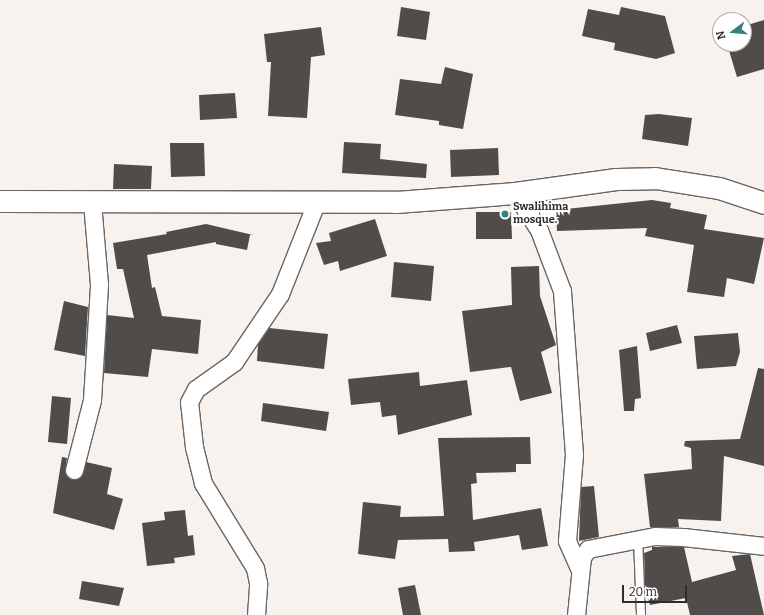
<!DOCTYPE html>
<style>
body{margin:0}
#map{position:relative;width:764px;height:615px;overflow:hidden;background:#f7f2ee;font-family:Bitter,serif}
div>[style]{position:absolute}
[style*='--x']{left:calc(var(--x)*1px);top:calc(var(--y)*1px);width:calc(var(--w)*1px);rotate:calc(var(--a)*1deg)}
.building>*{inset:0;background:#504c49}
.roads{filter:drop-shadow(1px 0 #6b6663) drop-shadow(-1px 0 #6b6663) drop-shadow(0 1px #6b6663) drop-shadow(0 -1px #6b6663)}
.service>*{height:8px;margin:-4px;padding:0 4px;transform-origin:4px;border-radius:4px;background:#fff}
.minor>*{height:17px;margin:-8.5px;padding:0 8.5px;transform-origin:8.5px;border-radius:8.5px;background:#fff}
.tertiary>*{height:21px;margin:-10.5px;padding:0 10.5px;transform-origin:10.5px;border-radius:10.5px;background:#fff}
.dots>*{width:11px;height:11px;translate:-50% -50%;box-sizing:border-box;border:2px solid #fff;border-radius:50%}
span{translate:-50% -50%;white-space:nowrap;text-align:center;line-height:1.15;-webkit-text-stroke:4px #fff;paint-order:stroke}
.poi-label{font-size:11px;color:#2f2d2c;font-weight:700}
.left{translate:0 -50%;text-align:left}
.north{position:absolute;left:712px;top:12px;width:40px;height:40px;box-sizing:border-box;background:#fff;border:1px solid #acabab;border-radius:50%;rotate:254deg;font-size:11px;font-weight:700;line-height:16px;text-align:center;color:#2f2d2c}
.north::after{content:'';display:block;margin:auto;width:14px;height:18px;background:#38807e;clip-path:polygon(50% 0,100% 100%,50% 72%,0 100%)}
.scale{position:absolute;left:622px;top:585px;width:65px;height:18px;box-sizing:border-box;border:2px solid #2f2d2c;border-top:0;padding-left:5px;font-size:12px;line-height:14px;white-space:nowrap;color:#2f2d2c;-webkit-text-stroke:3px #fff;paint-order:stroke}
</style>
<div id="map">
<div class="building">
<div style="clip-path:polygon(401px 7px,430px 12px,426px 40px,397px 36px)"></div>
<div style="clip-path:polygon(621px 7px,665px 16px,675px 53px,656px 59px,614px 50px,615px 43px,582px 36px,588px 9px,619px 15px)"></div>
<div style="clip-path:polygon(764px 20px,764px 69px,737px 77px,727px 44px,744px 44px,744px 26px)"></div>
<div style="clip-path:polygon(321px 27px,325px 55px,311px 57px,307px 118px,268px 116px,271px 62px,267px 62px,264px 34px)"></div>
<div style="clip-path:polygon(445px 67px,473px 74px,463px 129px,439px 125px,439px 121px,395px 115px,400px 79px,441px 84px)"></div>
<div style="clip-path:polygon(235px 93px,237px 118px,200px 120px,199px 95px)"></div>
<div style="clip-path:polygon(659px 114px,692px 118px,688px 146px,642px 139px,645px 115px)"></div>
<div style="clip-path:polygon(344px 142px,381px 144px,380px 159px,427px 164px,426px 178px,342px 173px)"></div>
<div style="clip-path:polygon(170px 143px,204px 143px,205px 176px,171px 177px)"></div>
<div style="clip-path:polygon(498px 148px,499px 175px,451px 177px,450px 150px)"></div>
<div style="clip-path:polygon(114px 164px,152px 166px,151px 189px,113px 189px)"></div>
<div style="clip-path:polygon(652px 200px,671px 203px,670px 208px,707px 215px,704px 229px,764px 238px,754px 284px,727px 278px,724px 297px,687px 292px,694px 245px,645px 236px,647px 228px,557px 231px,556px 210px)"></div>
<div style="clip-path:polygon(476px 212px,511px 212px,512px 239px,476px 239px)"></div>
<div style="clip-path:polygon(375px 219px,387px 256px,340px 271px,338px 261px,324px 265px,316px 243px,331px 241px,329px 233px)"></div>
<div style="clip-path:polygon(206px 224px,253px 235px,250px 235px,247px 250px,216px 244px,216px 242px,147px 255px,152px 288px,155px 287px,162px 316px,201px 320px,198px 354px,152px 349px,148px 377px,104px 373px,107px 315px,134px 318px,123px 269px,117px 269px,113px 243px,167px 234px,166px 232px)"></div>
<div style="clip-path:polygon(394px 262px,434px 266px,431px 301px,391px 297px)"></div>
<div style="clip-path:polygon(539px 266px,540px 296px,556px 345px,541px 352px,552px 393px,520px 401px,511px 367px,470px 372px,462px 311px,512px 305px,511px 267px)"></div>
<div style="clip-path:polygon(64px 301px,88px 307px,85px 356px,54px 350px)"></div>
<div style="clip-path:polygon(677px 325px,682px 343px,650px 351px,646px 333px)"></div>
<div style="clip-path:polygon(269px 328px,328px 334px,324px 369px,257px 361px,258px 344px)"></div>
<div style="clip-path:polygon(738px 333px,740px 352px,736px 366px,697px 369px,694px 336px)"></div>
<div style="clip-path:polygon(637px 346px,641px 398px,635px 399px,634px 411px,624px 411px,619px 350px)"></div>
<div style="clip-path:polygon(758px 368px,764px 369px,764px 466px,724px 456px,721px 521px,678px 519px,679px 527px,650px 527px,644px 474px,692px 469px,691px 448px,684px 446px,685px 441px,740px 439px)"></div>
<div style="clip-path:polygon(419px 372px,420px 386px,467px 380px,472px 415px,398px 435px,396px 415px,382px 417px,380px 402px,351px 405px,348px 379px)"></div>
<div style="clip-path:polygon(52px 396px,71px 398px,67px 444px,48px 442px)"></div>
<div style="clip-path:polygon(263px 403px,329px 412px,326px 431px,261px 421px)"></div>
<div style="clip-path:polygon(530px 437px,531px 464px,516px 464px,516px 472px,476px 473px,477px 483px,471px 484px,473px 520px,541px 508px,548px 546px,522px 550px,519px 535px,474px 542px,475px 551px,449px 552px,448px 539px,398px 540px,395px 559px,358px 554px,363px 502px,401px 506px,400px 517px,444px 516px,438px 438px)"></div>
<div style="clip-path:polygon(62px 457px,67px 458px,65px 473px,72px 480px,81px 477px,86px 462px,112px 468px,107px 494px,123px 499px,114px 530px,53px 513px)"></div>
<div style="clip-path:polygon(594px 486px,599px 537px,579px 541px,581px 487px)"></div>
<div style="clip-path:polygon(185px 510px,188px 536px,193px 535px,195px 555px,174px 558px,175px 563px,147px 566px,142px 523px,165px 520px,164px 512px)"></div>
<div style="clip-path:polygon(652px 547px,684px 547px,692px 582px,736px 570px,732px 556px,750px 554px,764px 615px,690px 615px,686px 598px,650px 605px,645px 586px,644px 553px,652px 550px)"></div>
<div style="clip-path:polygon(82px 581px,124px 588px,119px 606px,79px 599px)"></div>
<div style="clip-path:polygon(415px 585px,421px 615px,403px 615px,398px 588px)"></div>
</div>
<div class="roads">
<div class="service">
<div style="--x:638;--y:539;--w:76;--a:87.7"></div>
</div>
<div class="minor">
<div style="--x:515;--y:193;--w:44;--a:57"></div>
<div style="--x:539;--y:230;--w:65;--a:69.3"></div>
<div style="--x:562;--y:291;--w:163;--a:85.8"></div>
<div style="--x:574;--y:454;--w:87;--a:94.6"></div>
<div style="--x:567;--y:541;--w:32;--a:66"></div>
<div style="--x:74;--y:470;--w:72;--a:-75.6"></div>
<div style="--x:92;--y:400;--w:116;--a:-86.5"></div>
<div style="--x:99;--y:284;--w:82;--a:-94.9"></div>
<div style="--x:256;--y:615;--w:32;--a:-86"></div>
<div style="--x:258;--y:583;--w:15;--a:-101"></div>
<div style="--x:255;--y:568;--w:100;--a:-121.5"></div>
<div style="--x:203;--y:483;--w:37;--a:-104"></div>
<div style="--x:194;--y:447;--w:45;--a:-96.3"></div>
<div style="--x:189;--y:402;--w:15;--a:-62"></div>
<div style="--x:196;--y:389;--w:47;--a:-35.4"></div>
<div style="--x:234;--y:362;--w:82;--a:-55.9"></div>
<div style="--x:280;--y:294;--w:98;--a:-68.4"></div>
<div style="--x:576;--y:615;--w:58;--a:-84.1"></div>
<div style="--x:582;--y:557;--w:10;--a:-53"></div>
<div style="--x:588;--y:549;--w:68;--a:-11"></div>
<div style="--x:655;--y:536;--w:28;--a:2"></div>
<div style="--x:683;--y:537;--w:81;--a:6.3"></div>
</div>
<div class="tertiary">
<div style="--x:0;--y:201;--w:396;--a:0.1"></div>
<div style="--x:396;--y:202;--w:119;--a:-4.3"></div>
<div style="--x:515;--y:193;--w:102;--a:-7.9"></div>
<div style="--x:616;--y:179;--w:39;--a:-1"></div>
<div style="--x:655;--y:178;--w:65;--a:8.9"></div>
<div style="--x:719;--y:188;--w:47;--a:18.4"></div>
</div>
</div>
<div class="dots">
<div style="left:505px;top:214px;background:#38807e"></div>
</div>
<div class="poi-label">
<span class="left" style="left:513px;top:214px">Swalihima<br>mosque.</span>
</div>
<div class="north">N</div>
<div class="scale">20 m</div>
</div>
